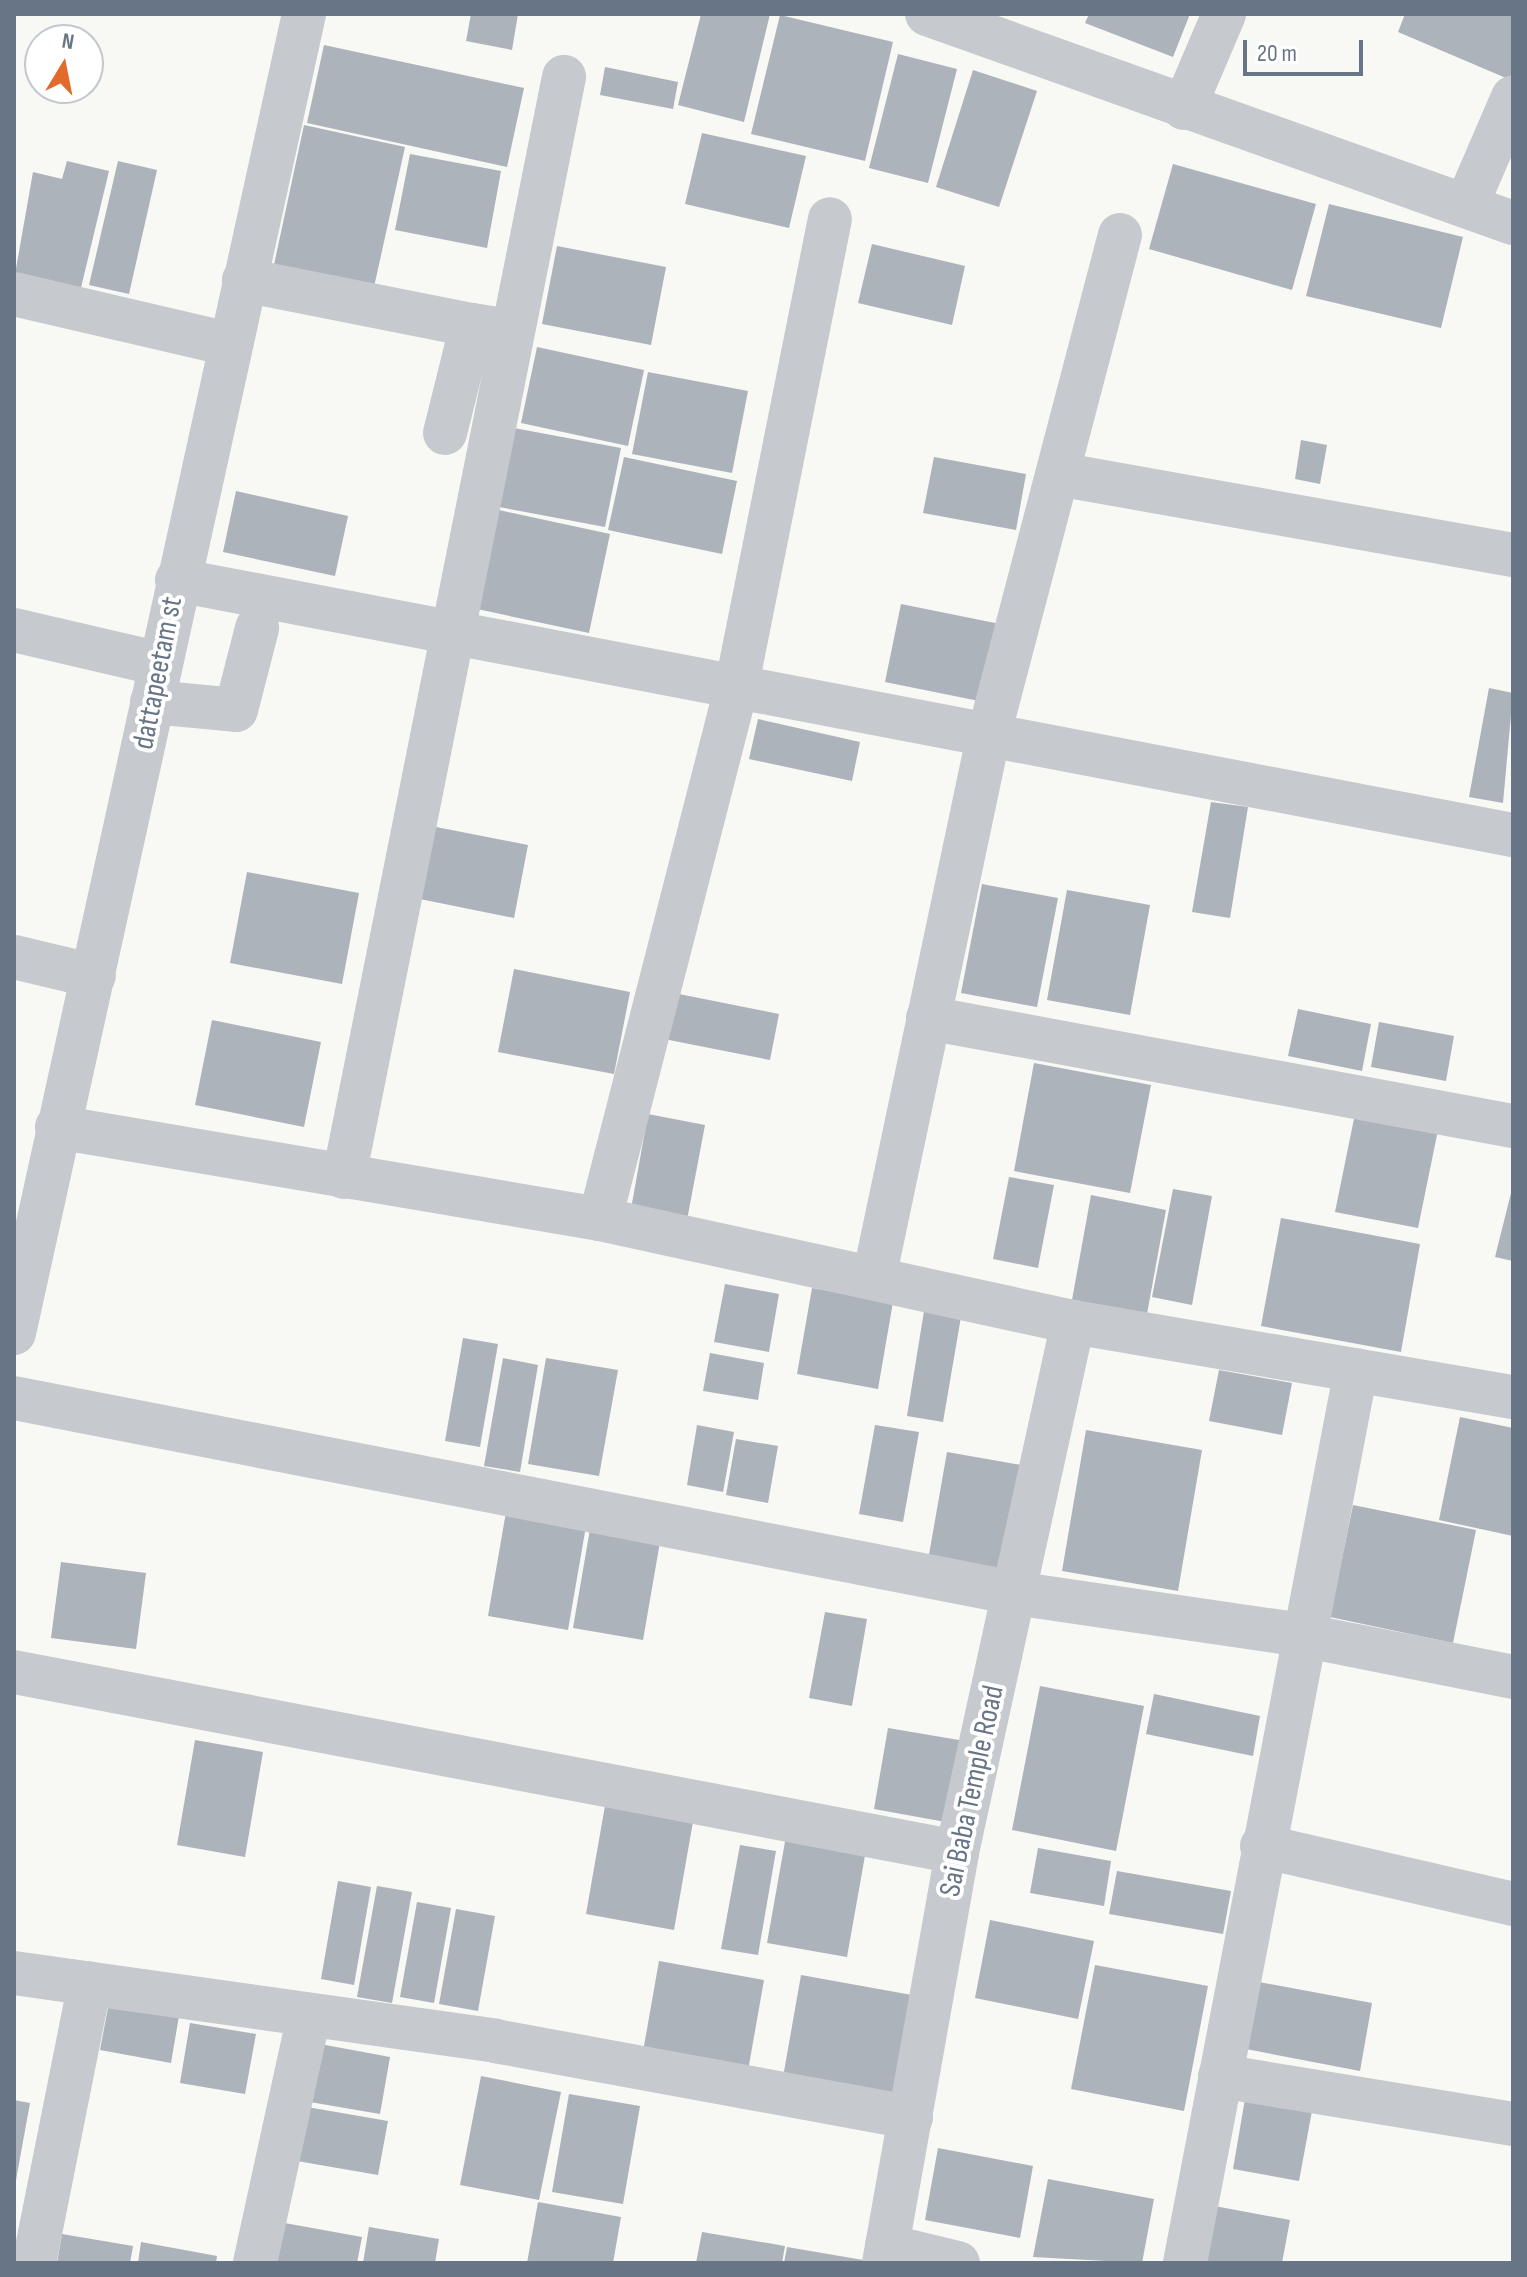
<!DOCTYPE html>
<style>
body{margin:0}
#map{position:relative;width:1527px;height:2277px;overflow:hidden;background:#f8f8f5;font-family:"Sofia Sans Condensed",sans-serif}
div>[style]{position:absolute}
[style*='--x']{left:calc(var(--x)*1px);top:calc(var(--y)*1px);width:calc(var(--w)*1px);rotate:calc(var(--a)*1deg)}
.building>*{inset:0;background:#acb3ba}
.minor>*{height:44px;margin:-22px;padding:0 22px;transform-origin:22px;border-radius:22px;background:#c6c9cd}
span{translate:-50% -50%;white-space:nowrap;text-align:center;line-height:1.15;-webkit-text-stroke:8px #fff;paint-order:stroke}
.street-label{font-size:30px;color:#677586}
.frame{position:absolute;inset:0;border:16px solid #677586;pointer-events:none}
.north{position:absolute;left:24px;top:24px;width:80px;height:80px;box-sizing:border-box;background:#fff;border:2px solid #c2c8cf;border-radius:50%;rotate:10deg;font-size:22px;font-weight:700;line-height:32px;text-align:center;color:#677586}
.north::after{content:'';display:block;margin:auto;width:28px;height:36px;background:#e26b2b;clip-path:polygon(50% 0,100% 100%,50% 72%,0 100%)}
.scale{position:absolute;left:1243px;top:40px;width:120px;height:36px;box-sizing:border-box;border:4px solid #677586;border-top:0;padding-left:10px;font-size:24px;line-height:28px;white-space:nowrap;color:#677586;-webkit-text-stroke:6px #fff;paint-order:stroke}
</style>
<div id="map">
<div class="building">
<div style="clip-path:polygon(471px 14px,518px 14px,512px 50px,466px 41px)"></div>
<div style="clip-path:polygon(701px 14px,770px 14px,744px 122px,678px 105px)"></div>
<div style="clip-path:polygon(1089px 14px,1190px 14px,1173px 57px,1085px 23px)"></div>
<div style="clip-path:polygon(1405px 14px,1513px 14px,1513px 81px,1398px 32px)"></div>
<div style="clip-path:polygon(780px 15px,893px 42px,865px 161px,751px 134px)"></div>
<div style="clip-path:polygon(324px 45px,524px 88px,507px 167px,307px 123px)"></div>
<div style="clip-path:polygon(898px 54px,957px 69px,928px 183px,869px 168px)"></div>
<div style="clip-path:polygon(605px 67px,678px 82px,673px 109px,600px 95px)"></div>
<div style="clip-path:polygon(973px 70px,1037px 91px,999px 207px,936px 187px)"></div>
<div style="clip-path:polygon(304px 125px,405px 147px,372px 296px,272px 274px)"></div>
<div style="clip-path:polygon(702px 133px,806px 156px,789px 228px,685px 204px)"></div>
<div style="clip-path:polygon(410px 154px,501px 171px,487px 248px,395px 230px)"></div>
<div style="clip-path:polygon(67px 161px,109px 171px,79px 296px,14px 280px,33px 172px,62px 179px)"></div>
<div style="clip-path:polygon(118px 161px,157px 170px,129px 294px,89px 285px)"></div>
<div style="clip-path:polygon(1173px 164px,1316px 204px,1292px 290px,1149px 249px)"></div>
<div style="clip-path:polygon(1329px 204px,1463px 237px,1441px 328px,1306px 296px)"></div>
<div style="clip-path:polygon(872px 244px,965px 266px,952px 325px,858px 303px)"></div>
<div style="clip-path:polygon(557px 246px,666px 267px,651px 345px,542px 324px)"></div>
<div style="clip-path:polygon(537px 347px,644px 370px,628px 446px,521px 423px)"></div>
<div style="clip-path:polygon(648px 372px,748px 391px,732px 473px,632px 454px)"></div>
<div style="clip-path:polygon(514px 428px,621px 448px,605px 527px,499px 507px)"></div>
<div style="clip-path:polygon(1301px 440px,1327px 445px,1320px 484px,1295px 479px)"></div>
<div style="clip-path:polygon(624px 457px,737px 481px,722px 554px,608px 530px)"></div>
<div style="clip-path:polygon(934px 457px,1026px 474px,1016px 530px,923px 513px)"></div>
<div style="clip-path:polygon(236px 491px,348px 516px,335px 576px,223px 552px)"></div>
<div style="clip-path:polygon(499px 510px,610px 534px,589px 633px,477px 609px)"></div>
<div style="clip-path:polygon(901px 604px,1000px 624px,984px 702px,885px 682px)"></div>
<div style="clip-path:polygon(1489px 688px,1513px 693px,1503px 803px,1469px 797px)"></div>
<div style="clip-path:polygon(758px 719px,860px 742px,852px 781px,749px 759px)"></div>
<div style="clip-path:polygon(1211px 802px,1248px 807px,1230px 918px,1192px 912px)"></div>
<div style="clip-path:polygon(426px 825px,528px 845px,514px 918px,410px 897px)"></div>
<div style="clip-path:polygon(247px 872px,359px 893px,342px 984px,230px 963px)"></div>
<div style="clip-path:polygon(982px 884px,1058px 898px,1037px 1007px,961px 993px)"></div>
<div style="clip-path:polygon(1067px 890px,1150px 905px,1130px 1015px,1047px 1000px)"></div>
<div style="clip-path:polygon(514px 969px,630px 992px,614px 1074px,498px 1052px)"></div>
<div style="clip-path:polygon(674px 993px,779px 1014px,770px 1060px,664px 1039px)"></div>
<div style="clip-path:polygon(1298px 1009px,1371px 1024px,1362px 1071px,1288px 1056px)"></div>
<div style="clip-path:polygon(212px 1020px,321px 1042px,304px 1127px,195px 1105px)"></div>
<div style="clip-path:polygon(1379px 1022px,1454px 1036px,1446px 1081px,1371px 1067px)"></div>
<div style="clip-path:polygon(1034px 1063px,1151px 1085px,1130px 1193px,1014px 1171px)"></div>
<div style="clip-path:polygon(1356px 1109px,1439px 1125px,1418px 1228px,1335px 1212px)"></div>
<div style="clip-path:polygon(648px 1114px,705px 1125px,687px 1220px,631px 1209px)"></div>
<div style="clip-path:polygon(1009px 1177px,1054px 1185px,1038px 1268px,993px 1259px)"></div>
<div style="clip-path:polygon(1513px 1185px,1513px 1261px,1495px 1257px)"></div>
<div style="clip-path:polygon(1173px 1189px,1212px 1196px,1192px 1305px,1152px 1297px)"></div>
<div style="clip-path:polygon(1091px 1195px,1166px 1210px,1147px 1314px,1072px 1300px)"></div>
<div style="clip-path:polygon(1281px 1218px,1420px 1244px,1401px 1352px,1261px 1326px)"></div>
<div style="clip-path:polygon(725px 1284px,779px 1294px,769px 1352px,714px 1342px)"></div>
<div style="clip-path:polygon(812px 1288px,893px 1302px,878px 1389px,797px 1374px)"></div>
<div style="clip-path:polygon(925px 1305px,962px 1311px,943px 1422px,907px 1416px)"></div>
<div style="clip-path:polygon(463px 1338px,498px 1344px,480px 1447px,445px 1441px)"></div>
<div style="clip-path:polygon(710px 1353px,764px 1363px,758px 1400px,703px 1391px)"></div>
<div style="clip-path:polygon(503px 1358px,538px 1365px,520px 1472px,484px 1466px)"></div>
<div style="clip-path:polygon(546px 1358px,618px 1370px,599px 1476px,528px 1464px)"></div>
<div style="clip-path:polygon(1219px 1370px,1292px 1383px,1282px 1435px,1209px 1421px)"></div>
<div style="clip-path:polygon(1460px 1417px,1513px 1428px,1513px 1536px,1439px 1520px)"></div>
<div style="clip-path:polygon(697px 1425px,734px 1432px,723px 1492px,687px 1485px)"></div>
<div style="clip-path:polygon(875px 1425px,919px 1432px,903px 1522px,859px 1514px)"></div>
<div style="clip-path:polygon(1086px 1430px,1202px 1450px,1178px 1591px,1062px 1571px)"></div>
<div style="clip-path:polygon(736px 1439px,778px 1446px,768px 1503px,726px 1495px)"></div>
<div style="clip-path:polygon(947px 1452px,1027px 1466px,1007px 1580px,927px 1566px)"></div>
<div style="clip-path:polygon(1353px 1505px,1476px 1530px,1453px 1643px,1330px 1617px)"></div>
<div style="clip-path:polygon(506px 1512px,586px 1526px,568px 1630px,488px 1616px)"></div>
<div style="clip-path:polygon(590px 1529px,660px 1542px,643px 1640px,573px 1628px)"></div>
<div style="clip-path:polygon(61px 1562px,146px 1573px,136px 1649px,51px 1638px)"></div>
<div style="clip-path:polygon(825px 1612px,867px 1619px,852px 1706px,809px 1698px)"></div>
<div style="clip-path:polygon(1040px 1686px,1144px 1706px,1116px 1851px,1012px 1830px)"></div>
<div style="clip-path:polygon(1154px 1694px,1260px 1716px,1253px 1756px,1146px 1734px)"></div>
<div style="clip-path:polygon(888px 1728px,965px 1741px,951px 1823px,874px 1809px)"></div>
<div style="clip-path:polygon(195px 1740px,263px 1752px,245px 1857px,177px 1845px)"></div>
<div style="clip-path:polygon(606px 1800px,694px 1816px,674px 1930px,586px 1914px)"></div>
<div style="clip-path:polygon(786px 1836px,866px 1850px,847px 1957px,767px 1943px)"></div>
<div style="clip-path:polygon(740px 1845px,776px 1851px,758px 1955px,721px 1949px)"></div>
<div style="clip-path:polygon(1038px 1848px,1111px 1861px,1104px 1906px,1030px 1893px)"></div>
<div style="clip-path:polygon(1117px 1871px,1231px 1891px,1223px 1934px,1109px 1914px)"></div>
<div style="clip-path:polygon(338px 1881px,371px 1887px,354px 1985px,321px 1979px)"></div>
<div style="clip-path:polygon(377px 1886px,412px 1892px,392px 2003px,357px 1997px)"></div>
<div style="clip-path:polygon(417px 1902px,451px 1908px,434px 2003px,400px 1997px)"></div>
<div style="clip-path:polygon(456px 1909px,495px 1916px,478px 2011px,439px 2004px)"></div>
<div style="clip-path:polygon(990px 1920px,1094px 1941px,1078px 2019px,975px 1998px)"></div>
<div style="clip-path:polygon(659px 1961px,764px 1980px,746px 2082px,641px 2063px)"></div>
<div style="clip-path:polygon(1095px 1965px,1208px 1986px,1184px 2111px,1071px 2089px)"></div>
<div style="clip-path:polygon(801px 1975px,923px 1997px,904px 2105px,782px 2083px)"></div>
<div style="clip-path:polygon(1259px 1982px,1372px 2003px,1360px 2071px,1246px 2049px)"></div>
<div style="clip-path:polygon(110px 1997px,180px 2010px,171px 2063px,100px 2050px)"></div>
<div style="clip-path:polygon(190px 2023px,256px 2034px,245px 2094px,180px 2083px)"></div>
<div style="clip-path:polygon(320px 2044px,390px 2057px,380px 2114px,310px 2102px)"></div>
<div style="clip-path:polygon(481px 2076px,561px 2092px,539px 2200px,460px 2185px)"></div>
<div style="clip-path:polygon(569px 2094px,640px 2106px,623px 2204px,552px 2192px)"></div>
<div style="clip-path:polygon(1245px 2099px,1312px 2111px,1299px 2181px,1233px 2169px)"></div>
<div style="clip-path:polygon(14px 2100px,30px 2103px,16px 2180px,14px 2180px)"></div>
<div style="clip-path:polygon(307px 2107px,388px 2121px,378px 2175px,297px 2161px)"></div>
<div style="clip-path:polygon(938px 2148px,1033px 2166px,1020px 2238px,925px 2220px)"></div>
<div style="clip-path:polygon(1048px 2179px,1154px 2199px,1142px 2263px,1033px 2257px)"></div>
<div style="clip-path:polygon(538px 2202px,621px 2217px,613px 2263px,527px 2263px)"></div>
<div style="clip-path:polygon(1209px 2205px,1290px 2220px,1282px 2263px,1198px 2263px)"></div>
<div style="clip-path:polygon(279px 2222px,362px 2237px,357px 2263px,272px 2263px)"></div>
<div style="clip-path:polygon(369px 2227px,439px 2239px,435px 2263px,363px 2263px)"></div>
<div style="clip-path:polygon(702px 2232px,785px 2246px,782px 2263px,696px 2263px)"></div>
<div style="clip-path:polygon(62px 2234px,133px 2246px,130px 2263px,57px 2263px)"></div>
<div style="clip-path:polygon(141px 2242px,217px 2256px,216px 2263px,138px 2263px)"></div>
<div style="clip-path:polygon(787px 2247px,869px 2261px,869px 2263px,784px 2263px)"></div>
</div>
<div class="minor">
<div style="--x:927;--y:14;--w:622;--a:19.63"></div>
<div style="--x:1184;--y:108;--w:102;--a:-66.9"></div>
<div style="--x:1467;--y:204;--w:116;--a:-66.7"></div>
<div style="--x:244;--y:280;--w:232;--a:11.2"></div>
<div style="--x:14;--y:294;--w:221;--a:13.1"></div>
<div style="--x:445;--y:433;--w:111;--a:-76"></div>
<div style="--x:472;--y:325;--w:26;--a:9"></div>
<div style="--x:1058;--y:474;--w:462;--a:10.1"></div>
<div style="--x:177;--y:580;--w:1360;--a:10.81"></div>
<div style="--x:14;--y:630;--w:150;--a:13.1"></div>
<div style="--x:152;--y:702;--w:84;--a:5.4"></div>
<div style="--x:236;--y:710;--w:85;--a:-75.6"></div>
<div style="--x:14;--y:957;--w:82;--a:13.4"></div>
<div style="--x:928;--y:1018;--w:595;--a:10.46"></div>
<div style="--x:57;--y:1127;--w:551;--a:9.62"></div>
<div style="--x:600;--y:1219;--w:484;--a:12.3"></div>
<div style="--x:1073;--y:1322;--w:446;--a:9.7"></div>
<div style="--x:344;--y:1177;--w:1122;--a:-78.69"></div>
<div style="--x:600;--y:1219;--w:547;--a:-75.61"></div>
<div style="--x:736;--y:689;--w:479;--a:-78.7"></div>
<div style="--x:874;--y:1278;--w:552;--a:-78.08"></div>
<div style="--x:988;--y:738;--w:520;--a:-75.3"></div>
<div style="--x:14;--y:1333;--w:1351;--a:-77.6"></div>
<div style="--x:14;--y:1398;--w:1019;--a:11.03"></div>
<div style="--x:1014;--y:1593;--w:290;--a:8.3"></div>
<div style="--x:1301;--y:1635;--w:216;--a:11.2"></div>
<div style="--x:14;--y:1672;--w:960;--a:10.81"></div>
<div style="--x:1262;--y:1846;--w:258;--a:13"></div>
<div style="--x:14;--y:1973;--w:486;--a:8"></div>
<div style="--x:495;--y:2041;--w:423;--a:10.4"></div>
<div style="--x:1220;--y:2076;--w:297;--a:9.3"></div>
<div style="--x:887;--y:2246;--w:73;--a:13.5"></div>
<div style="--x:34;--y:2263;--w:285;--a:-78.7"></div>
<div style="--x:255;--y:2263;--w:249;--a:-77.7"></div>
<div style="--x:884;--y:2263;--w:417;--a:-79.9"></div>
<div style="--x:957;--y:1852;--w:543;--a:-77.65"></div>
<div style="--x:1185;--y:2263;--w:909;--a:-79.16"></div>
</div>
<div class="street-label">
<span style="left:158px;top:673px;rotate:-79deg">dattapeetam st</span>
<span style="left:972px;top:1791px;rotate:-78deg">Sai Baba Temple Road</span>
</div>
<div class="frame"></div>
<div class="north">N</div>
<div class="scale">20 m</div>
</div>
